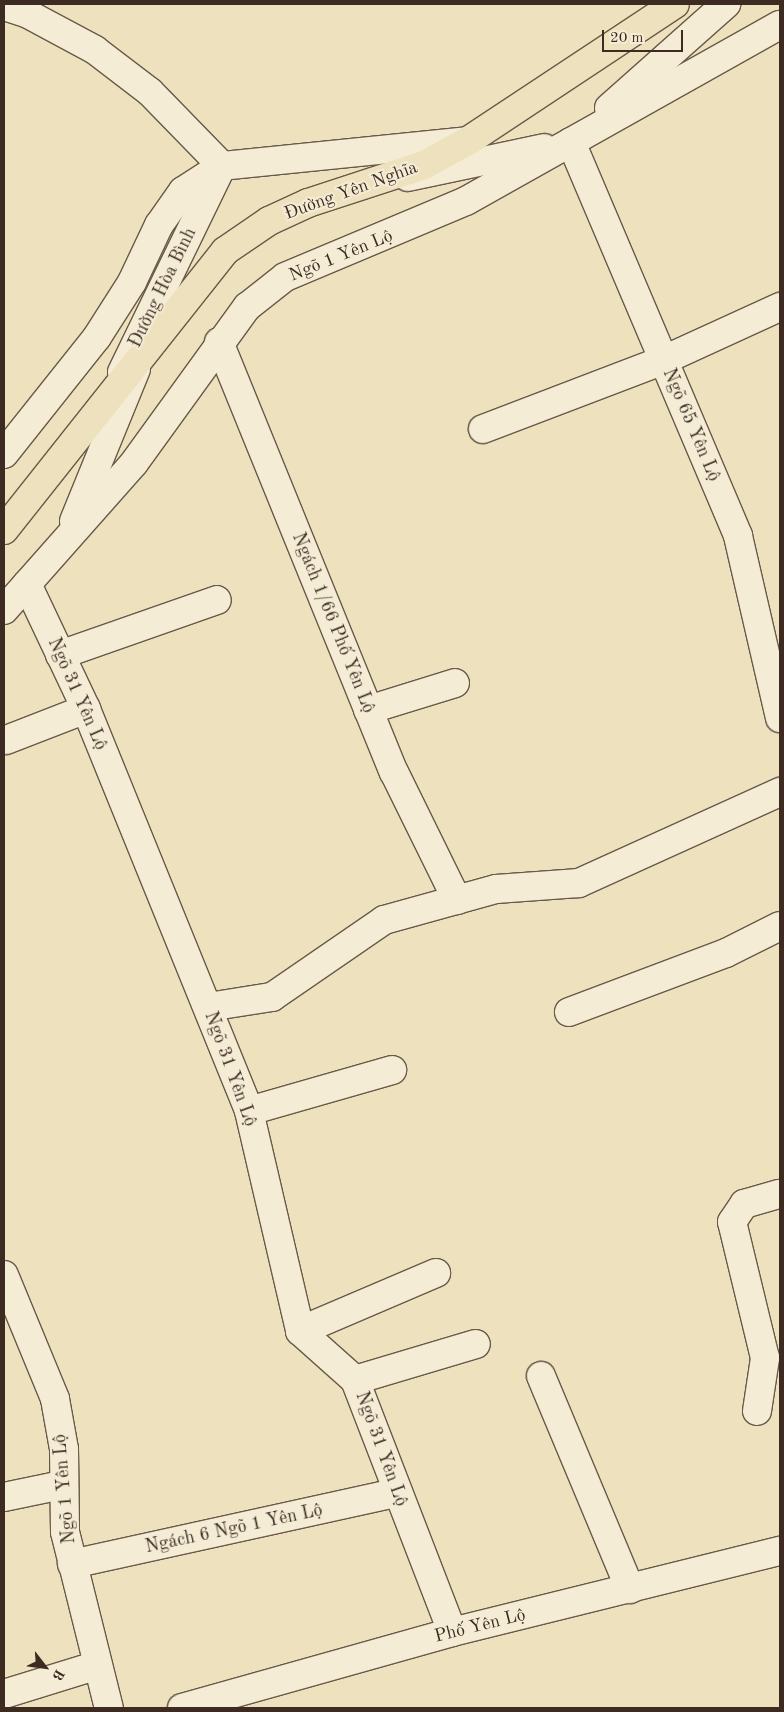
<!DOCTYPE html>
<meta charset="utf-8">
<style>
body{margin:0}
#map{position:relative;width:784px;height:1712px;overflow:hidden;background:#eee2be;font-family:"Old Standard TT",serif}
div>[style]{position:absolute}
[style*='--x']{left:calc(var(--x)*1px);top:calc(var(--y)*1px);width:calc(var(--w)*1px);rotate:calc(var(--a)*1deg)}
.roads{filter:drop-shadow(1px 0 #695949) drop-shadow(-1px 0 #695949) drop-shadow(0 1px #695949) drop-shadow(0 -1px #695949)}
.minor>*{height:28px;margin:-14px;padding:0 14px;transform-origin:14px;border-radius:14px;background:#f4ecd5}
.major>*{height:28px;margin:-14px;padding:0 14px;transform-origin:14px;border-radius:14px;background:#eee2be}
span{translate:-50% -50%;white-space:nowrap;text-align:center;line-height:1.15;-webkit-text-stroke:4px #f4ecd5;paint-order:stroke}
.street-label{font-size:18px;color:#3d2b22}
.frame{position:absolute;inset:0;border:5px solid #3d2b22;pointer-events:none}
.north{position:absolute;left:20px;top:1642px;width:50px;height:50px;-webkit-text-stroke:4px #f4ecd5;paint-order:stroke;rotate:120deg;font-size:14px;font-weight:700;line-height:20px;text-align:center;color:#3d2b22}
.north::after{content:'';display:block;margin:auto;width:18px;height:22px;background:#3d2b22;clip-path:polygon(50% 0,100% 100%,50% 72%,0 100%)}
.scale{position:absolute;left:602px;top:30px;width:81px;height:22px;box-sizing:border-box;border:2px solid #3d2b22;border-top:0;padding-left:6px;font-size:15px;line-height:18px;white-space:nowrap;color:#3d2b22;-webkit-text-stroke:4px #f4ecd5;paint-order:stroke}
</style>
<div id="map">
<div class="roads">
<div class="minor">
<div style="--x:4;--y:6;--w:25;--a:18"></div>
<div style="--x:28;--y:14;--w:76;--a:28.2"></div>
<div style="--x:95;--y:50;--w:69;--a:37.4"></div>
<div style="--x:150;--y:92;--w:103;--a:45.8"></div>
<div style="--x:222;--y:166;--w:229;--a:115.9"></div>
<div style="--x:609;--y:108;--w:157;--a:-41.6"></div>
<div style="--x:571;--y:142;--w:428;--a:67"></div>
<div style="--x:738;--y:536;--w:187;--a:77"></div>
<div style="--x:408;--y:177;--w:139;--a:-12"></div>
<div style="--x:219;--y:342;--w:464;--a:67.9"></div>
<div style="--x:394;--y:772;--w:143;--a:63.8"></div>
<div style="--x:483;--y:429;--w:194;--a:-20.9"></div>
<div style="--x:664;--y:360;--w:128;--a:-24.6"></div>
<div style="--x:4;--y:454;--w:149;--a:-51.5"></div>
<div style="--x:97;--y:337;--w:65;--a:-57.5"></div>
<div style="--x:132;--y:282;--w:63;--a:-64.7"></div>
<div style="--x:159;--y:225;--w:42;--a:-54.8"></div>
<div style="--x:183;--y:191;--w:46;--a:-32.7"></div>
<div style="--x:222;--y:166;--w:247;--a:-5.8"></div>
<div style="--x:74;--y:521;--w:164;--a:-67.8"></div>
<div style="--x:27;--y:584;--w:138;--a:64.7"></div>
<div style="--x:86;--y:709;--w:434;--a:67.9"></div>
<div style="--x:249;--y:1111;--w:226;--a:76.9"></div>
<div style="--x:300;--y:1331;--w:74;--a:41.7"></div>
<div style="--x:355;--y:1380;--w:270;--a:68.9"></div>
<div style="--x:4;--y:610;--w:196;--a:-48.5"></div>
<div style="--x:134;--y:463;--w:193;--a:-54.1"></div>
<div style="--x:247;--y:307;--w:48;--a:-38.3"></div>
<div style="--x:285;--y:277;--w:196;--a:-22.8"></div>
<div style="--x:466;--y:201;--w:360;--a:-29.3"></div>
<div style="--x:60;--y:655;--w:166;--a:-19.3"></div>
<div style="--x:368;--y:710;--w:91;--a:-17.2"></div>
<div style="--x:6;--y:740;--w:86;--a:-21.2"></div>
<div style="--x:208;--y:1007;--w:65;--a:-8.9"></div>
<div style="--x:272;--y:997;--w:136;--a:-34.5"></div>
<div style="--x:384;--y:920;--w:116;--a:-15.5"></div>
<div style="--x:496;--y:889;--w:83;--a:-4.1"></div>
<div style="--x:579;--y:883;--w:221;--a:-24.4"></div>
<div style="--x:569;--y:1012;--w:168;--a:-20.6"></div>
<div style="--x:726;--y:953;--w:60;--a:-26.6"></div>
<div style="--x:249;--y:1111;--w:149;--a:-16"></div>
<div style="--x:4;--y:1275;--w:134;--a:67.6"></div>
<div style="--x:55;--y:1399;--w:51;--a:79.8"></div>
<div style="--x:64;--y:1449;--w:83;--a:89.3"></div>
<div style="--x:65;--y:1532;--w:181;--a:76"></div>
<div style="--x:300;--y:1331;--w:148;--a:-23.1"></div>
<div style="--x:541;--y:1376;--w:231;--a:67.3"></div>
<div style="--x:355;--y:1380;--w:126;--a:-16.6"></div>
<div style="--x:757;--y:1411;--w:54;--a:-81.4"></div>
<div style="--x:765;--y:1358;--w:140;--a:-103.6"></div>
<div style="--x:732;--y:1222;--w:22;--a:-56"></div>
<div style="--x:744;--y:1204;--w:37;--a:-16"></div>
<div style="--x:4;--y:1497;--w:59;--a:-11.7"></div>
<div style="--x:72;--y:1564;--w:332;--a:-12.4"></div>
<div style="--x:4;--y:1694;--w:98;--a:-17.1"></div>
<div style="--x:182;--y:1708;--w:280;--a:-15.7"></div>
<div style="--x:452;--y:1632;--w:338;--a:-13.9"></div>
</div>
<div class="major">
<div style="--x:4;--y:530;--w:356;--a:-51.6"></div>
<div style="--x:225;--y:251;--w:53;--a:-34.3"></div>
<div style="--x:269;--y:221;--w:43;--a:-24.8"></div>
<div style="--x:308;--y:203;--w:122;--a:-18.1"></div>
<div style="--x:424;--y:165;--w:50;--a:-28.6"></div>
<div style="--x:468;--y:141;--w:248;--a:-33.5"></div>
</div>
</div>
<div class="street-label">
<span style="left:351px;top:191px;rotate:-20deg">Đường Yên Nghĩa</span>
<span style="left:341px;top:256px;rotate:-22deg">Ngõ 1 Yên Lộ</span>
<span style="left:163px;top:288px;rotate:-64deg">Đường Hòa Bình</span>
<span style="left:691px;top:425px;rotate:67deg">Ngõ 65 Yên Lộ</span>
<span style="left:333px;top:623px;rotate:68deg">Ngách 1/66 Phố Yên Lộ</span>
<span style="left:77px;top:694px;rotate:66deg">Ngõ 31 Yên Lộ</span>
<span style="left:230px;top:1069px;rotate:70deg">Ngõ 31 Yên Lộ</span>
<span style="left:381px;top:1449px;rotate:70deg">Ngõ 31 Yên Lộ</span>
<span style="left:65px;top:1489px;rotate:-95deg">Ngõ 1 Yên Lộ</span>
<span style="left:234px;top:1529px;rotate:-12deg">Ngách 6 Ngõ 1 Yên Lộ</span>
<span style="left:480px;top:1626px;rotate:-14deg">Phố Yên Lộ</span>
</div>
<div class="frame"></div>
<div class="north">B</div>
<div class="scale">20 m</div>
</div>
